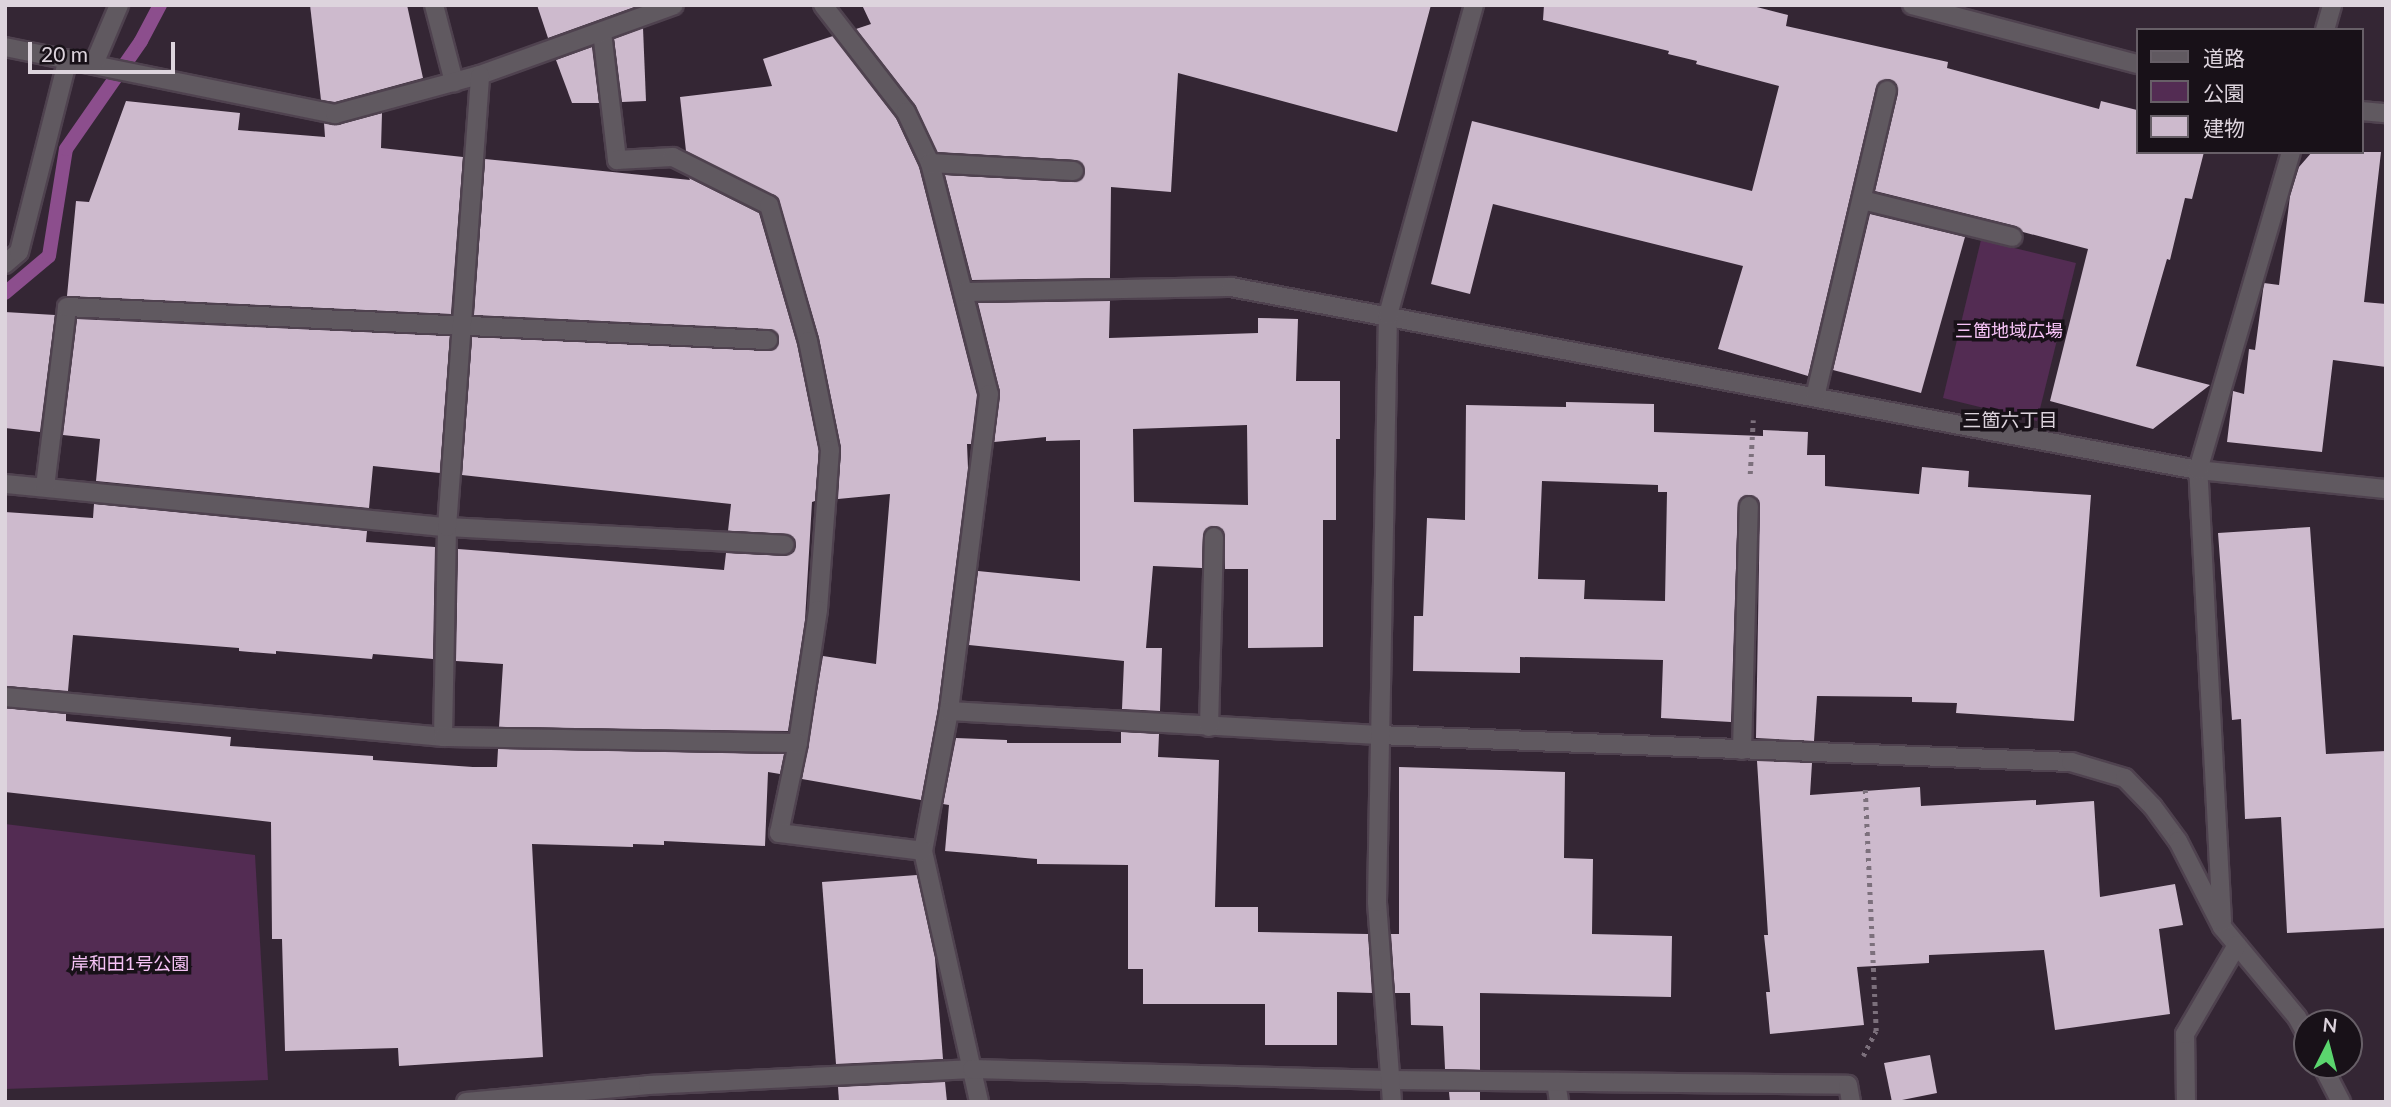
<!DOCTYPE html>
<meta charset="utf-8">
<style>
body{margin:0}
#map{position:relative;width:2391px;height:1107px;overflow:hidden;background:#342634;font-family:Lato,"Noto Sans JP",sans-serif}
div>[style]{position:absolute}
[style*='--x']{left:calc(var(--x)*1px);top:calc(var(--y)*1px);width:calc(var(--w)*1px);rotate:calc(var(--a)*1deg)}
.green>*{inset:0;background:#532c53}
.stream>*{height:14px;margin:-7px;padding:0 7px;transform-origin:7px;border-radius:7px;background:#8c4e8d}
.building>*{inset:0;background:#cdbacd}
.path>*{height:4.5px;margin-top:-2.25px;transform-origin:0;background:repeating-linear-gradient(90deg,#7c707c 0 3.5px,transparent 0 8.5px)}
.roads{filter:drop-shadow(2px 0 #4f424f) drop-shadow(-2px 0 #4f424f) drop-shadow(0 2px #4f424f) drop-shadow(0 -2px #4f424f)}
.minor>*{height:18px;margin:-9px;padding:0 9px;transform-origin:9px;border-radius:9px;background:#605960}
span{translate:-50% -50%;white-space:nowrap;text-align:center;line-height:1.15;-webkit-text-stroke:7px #181118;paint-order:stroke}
.park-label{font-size:18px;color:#f6c3f6}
.neighbourhood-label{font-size:19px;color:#ddd4dd}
.frame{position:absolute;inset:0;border:7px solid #ddd4dd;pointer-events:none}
.legend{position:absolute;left:2136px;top:28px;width:228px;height:126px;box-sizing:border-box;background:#181118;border:2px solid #675f67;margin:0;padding:9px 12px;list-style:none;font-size:21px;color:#ddd4dd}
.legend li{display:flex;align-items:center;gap:14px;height:35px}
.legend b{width:35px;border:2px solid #675f67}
.north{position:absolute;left:2293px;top:1009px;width:70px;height:70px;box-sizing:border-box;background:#181118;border:2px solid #675f67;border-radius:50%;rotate:6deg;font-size:19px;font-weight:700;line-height:28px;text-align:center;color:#ddd4dd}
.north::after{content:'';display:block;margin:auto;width:24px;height:32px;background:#5bd56e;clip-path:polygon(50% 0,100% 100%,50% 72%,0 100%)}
.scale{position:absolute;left:28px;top:42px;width:147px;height:32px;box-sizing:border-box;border:4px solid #ddd4dd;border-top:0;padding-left:9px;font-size:21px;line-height:24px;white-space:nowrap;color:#ddd4dd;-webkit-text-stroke:5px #181118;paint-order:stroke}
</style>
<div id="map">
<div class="green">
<div style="clip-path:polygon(1981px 240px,2076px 263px,2037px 421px,1943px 398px)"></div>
<div style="clip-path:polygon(5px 824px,255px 855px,268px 1080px,5px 1089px)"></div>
</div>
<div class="stream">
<div style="--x:5;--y:293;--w:57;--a:-40.1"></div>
<div style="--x:49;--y:256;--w:108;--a:-81"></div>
<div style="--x:66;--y:149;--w:131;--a:-55.2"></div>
<div style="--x:141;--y:41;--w:41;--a:-62.2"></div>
</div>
<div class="building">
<div style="clip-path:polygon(310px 5px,407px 5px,423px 78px,335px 102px,321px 100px)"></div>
<div style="clip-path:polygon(537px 5px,640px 5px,548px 38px)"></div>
<div style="clip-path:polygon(862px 5px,1431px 5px,1397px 132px,1178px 73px,1171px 192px,1111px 187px,1110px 278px,972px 280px,945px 175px,1073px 182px,1083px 178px,1084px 167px,1075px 160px,937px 152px,915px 105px,856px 29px,871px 24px)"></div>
<div style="clip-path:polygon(1544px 5px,1749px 5px,1788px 15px,1786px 26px,1948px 62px,1947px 68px,2099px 109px,2101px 101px,2137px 110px,2137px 152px,2204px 152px,2192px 199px,2185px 198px,2170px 260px,2167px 259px,2136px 366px,2210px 385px,2153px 429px,2050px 401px,2088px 249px,2023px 232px,2016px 226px,1875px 191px,1898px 93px,1895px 82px,1889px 79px,1879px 82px,1876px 87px,1808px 376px,1718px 349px,1743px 266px,1493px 204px,1470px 294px,1431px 284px,1472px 121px,1752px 191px,1779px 86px,1696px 64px,1697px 61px,1668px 54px,1669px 51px,1543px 20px)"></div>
<div style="clip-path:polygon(643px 28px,646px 101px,622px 102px,614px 39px)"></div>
<div style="clip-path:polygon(833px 36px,896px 118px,919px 167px,977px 395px,971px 444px,967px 444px,968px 468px,938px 709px,921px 800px,802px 779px,823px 656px,876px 664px,890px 494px,838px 499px,841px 448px,819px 338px,778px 198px,686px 151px,680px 97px,772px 86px,763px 59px)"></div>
<div style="clip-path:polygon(592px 47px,599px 103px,572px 103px,556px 60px)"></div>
<div style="clip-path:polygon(126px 101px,240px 113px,238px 130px,325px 137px,324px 123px,338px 125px,382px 113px,381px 148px,463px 157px,451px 314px,67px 296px,76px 201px,89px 202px)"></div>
<div style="clip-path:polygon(2312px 152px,2381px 152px,2364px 302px,2386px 304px,2386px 367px,2333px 360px,2322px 452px,2227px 442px,2233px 391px,2244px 394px,2249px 349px,2255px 350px,2264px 283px,2279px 285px,2290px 196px,2299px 167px)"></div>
<div style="clip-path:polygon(485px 159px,690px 180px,689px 178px,759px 213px,797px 344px,819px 451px,815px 501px,812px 502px,805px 620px,788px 731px,499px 727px,503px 664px,456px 661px,458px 549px,724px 570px,726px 553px,785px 556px,794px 552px,796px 546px,795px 539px,786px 534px,728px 531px,731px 504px,462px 475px,472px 337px,767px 351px,774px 350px,779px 341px,778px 334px,769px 329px,474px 315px)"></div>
<div style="clip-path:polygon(1870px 214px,1965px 237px,1921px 393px,1833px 370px)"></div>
<div style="clip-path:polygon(evenodd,1110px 301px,1109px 338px,1258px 333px,1258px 318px,1298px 319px,1296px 381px,1340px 381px,1340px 439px,1336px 439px,1336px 520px,1323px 520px,1323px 647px,1248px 648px,1248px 569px,1225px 569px,1224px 532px,1219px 527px,1209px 527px,1203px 536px,1202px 568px,1153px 566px,1146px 648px,1162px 648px,1160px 711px,1122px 709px,1124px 661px,969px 645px,978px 571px,1080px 581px,1080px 440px,1046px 441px,1046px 437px,994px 442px,1000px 392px,978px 303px,1110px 301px,1247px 425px,1248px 505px,1134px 502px,1133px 429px,1247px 425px)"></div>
<div style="clip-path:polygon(5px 312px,55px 315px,40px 432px,5px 428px)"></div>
<div style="clip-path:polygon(77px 319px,450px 336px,440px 473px,373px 466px,369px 508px,96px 481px,100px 439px,63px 435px)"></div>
<div style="clip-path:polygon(evenodd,1566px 402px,1654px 404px,1654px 432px,1763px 436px,1763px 430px,1808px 432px,1807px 455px,1825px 455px,1825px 486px,1919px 494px,1922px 467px,1969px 471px,1968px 487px,2091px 495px,2074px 721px,1956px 713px,1957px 703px,1912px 702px,1912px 697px,1817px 696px,1814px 741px,1756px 738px,1760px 506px,1759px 500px,1750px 495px,1743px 496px,1738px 506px,1731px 722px,1661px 718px,1663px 660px,1520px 657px,1520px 673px,1413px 671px,1414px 616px,1423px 616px,1427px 518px,1465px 520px,1466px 405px,1566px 407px,1566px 402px,1542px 481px,1658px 485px,1658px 492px,1667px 492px,1665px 601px,1584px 599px,1585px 580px,1538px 579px,1542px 481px)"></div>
<div style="clip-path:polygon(94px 504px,367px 531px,366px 542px,435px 547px,433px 659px,373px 654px,372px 659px,276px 651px,276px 654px,239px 651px,239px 648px,73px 635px,68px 691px,5px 686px,5px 512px,93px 518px)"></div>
<div style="clip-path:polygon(2310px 527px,2326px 754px,2386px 751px,2386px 928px,2287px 933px,2281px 817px,2245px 819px,2241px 719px,2232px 720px,2218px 533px)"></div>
<div style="clip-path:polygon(5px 708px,66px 714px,66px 721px,231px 737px,230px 746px,373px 756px,373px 760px,473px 767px,497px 767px,498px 749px,784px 754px,780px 774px,768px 772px,765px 846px,664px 841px,664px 845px,633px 844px,633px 847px,532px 844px,543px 1057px,399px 1066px,398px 1048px,285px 1051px,282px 939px,272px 939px,271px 822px,5px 792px)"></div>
<div style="clip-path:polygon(1121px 732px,1159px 734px,1158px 757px,1219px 760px,1215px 907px,1258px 907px,1258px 932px,1368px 934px,1372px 993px,1337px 992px,1337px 1045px,1265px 1045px,1265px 1004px,1143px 1004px,1143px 969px,1128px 969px,1128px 865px,1037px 864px,1037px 859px,945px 851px,949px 805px,943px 804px,956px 738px,1007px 740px,1007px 743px,1121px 743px)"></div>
<div style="clip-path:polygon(1757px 761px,1812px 763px,1810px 795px,1920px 787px,1921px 806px,2036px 800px,2036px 805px,2094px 801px,2100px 897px,2175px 884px,2183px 925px,2159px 929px,2170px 1014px,2055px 1030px,2044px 950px,1929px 955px,1929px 963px,1857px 967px,1864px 1025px,1770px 1034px,1766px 992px,1770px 992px,1764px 935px,1768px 935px)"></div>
<div style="clip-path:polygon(1399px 767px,1565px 772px,1564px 858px,1593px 859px,1592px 934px,1672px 936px,1671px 997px,1480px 993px,1480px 1070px,1445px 1069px,1443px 1026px,1411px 1025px,1410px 993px,1395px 993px,1391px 934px,1399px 934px)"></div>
<div style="clip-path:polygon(917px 875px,935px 958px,943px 1059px,836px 1064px,822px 882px)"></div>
<div style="clip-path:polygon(1930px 1055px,1937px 1093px,1892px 1102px,1884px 1063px)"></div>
<div style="clip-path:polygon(945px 1082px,947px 1102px,839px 1102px,838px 1087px)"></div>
<div style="clip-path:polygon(1449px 1092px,1480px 1092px,1480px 1102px,1450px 1102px)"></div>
</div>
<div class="path">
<div style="--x:1750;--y:474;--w:54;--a:-86.8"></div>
<div style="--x:1863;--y:1056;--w:28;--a:-63"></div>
<div style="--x:1876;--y:1031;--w:243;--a:-92.6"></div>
</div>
<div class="roads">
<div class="minor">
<div style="--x:434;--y:5;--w:80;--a:75.4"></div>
<div style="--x:823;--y:5;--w:135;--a:52.2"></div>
<div style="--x:906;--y:112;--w:56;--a:64.8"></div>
<div style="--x:930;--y:163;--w:238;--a:75.7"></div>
<div style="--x:989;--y:394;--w:320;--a:97.2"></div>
<div style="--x:949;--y:711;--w:142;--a:100.5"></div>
<div style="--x:923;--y:851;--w:257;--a:77.4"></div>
<div style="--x:1912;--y:5;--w:233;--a:14.7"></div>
<div style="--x:2325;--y:30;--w:26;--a:-74"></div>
<div style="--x:602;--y:32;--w:129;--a:83.3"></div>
<div style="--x:617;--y:160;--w:56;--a:-3.1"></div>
<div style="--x:673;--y:157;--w:107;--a:26.6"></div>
<div style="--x:769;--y:205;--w:141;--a:74"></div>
<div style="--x:808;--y:341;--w:111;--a:78.6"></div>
<div style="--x:830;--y:450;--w:160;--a:94.3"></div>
<div style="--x:818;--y:610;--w:134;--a:98.6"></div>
<div style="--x:798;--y:743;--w:92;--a:101.9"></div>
<div style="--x:779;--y:833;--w:145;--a:7.1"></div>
<div style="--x:5;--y:47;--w:337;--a:11.5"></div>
<div style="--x:335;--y:114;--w:150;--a:-15.1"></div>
<div style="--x:480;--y:75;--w:206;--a:-19.8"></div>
<div style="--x:94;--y:64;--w:64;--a:-67"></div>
<div style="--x:2361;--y:111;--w:25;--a:5"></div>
<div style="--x:930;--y:163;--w:144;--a:3.2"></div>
<div style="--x:1862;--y:200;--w:155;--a:13.8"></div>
<div style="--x:5;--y:264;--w:18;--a:-41"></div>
<div style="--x:19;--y:252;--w:199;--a:-75.8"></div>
<div style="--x:963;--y:292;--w:268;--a:-1.1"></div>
<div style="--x:1231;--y:287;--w:984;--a:10.72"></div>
<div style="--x:2198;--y:470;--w:189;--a:5.8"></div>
<div style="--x:1815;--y:397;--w:315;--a:-76.8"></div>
<div style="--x:5;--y:484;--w:444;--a:5.6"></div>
<div style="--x:447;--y:527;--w:338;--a:3"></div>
<div style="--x:45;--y:487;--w:181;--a:-83"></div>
<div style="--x:67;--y:307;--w:702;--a:2.7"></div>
<div style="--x:5;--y:697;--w:440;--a:5.2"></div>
<div style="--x:443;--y:737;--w:210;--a:-88.9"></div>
<div style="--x:447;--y:527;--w:453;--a:-85.8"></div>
<div style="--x:949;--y:711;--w:430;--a:3.2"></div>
<div style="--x:1378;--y:735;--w:694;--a:2.23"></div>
<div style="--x:2071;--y:762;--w:56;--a:16.5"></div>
<div style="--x:2125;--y:778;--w:40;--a:46"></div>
<div style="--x:2153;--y:807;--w:42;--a:53.7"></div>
<div style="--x:2178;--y:841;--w:97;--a:62.9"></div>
<div style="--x:2222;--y:927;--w:117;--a:50.2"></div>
<div style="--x:2297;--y:1017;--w:21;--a:62"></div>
<div style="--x:1209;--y:727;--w:190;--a:-88.5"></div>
<div style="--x:443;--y:737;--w:355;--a:1"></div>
<div style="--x:1742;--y:750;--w:244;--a:-88.4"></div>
<div style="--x:2222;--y:922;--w:453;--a:-93"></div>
<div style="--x:2198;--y:470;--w:331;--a:-73.7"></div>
<div style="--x:2322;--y:1065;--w:42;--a:62.8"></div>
<div style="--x:1556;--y:1082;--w:20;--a:81"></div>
<div style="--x:466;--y:1102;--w:183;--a:-5.3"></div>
<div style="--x:648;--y:1085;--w:324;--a:-2.8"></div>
<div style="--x:972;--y:1069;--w:417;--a:1.5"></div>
<div style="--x:1389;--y:1080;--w:459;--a:0.6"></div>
<div style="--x:1848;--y:1085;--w:17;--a:80"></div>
<div style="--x:1392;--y:1102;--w:201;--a:-94.3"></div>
<div style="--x:1377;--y:902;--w:587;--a:-88.93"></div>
<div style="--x:1388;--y:315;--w:322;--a:-74.5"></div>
<div style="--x:2186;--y:1102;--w:68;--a:-90.8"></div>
<div style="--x:2185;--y:1034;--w:103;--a:-59.7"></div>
</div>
</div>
<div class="park-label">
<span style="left:2009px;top:330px">三箇地域広場</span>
<span style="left:130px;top:963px">岸和田1号公園</span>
</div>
<div class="neighbourhood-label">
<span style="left:2010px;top:420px">三箇六丁目</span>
</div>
<div class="frame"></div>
<ul class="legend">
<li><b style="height:9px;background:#605960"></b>道路</li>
<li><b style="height:19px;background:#532c53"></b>公園</li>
<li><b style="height:19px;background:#cdbacd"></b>建物</li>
</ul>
<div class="north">N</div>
<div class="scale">20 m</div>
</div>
